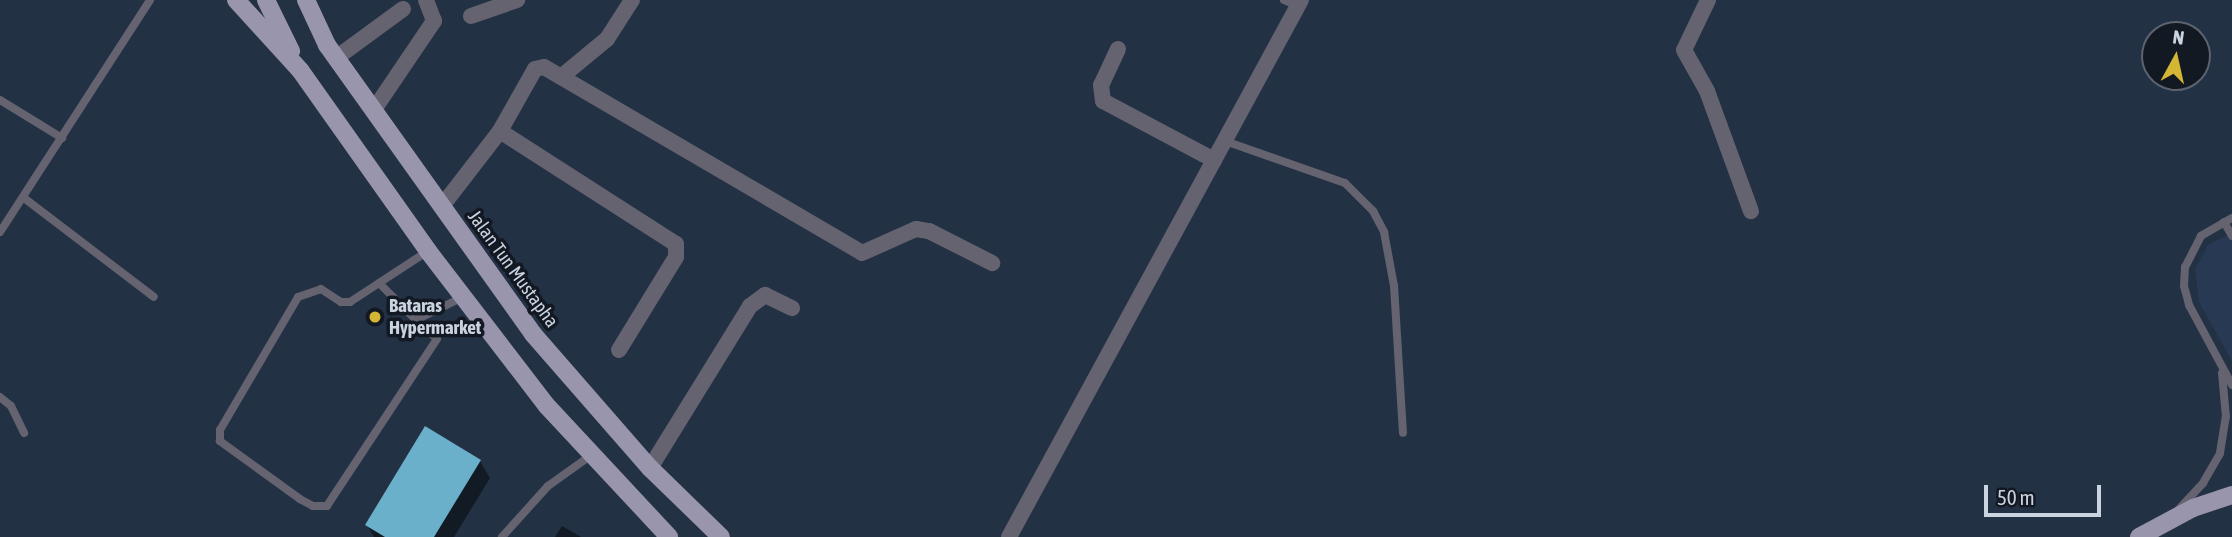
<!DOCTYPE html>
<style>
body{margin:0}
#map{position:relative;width:2232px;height:537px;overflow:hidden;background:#233145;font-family:"Asap Condensed",sans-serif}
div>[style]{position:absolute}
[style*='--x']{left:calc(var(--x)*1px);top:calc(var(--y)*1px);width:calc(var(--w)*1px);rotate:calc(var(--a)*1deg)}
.built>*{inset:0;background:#283953}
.shadow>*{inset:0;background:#0007}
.building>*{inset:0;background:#6bb0cb}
.service>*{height:8px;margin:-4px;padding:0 4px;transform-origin:4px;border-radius:4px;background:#65636f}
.minor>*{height:16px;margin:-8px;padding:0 8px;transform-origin:8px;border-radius:8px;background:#65636f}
.primary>*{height:18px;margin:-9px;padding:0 9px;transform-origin:9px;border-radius:9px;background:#9895ad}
.dots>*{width:19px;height:19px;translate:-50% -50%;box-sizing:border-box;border:4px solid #131922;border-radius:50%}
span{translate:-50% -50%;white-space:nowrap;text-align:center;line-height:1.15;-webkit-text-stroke:7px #131922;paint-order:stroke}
.street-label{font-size:19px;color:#cad3e0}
.poi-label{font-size:19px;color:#cad3e0;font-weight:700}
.left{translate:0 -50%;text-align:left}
.north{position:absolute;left:2141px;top:21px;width:70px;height:70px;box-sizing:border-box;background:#131922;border:2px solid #5c636e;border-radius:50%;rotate:8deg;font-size:19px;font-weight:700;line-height:28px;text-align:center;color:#cad3e0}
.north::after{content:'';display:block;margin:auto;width:24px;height:32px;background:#d4b635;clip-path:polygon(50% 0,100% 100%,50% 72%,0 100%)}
.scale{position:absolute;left:1984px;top:485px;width:117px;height:32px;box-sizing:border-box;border:4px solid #cad3e0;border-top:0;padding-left:9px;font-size:21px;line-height:24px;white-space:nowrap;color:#cad3e0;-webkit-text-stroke:5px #131922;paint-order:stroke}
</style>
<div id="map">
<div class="built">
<div style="clip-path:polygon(2232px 233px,2232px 361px,2199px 302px,2195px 270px,2208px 245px)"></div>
</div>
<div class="shadow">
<div style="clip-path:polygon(480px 461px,490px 478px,454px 537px,374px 537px,367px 525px)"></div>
<div style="clip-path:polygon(562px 526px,581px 537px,555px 537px)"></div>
</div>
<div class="building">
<div style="clip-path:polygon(425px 426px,481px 460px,434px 537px,385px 537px,365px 525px)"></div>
</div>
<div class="service">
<div style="--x:1284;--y:0;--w:15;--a:23"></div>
<div style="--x:0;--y:100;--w:73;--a:31.5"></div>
<div style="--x:1225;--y:141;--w:127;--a:19.3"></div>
<div style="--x:1345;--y:183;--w:40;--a:45"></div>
<div style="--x:1373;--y:211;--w:24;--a:62"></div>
<div style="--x:1384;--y:232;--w:55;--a:79.5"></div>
<div style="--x:1394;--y:286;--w:147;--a:86.5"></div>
<div style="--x:24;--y:198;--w:163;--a:37.3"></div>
<div style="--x:2232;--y:218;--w:36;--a:150"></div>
<div style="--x:2201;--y:236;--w:35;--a:117"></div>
<div style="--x:2185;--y:267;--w:19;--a:93"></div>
<div style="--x:2184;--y:286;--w:20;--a:75"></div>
<div style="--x:2189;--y:305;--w:91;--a:61.7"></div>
<div style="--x:2224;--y:222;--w:16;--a:60"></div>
<div style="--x:0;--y:232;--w:276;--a:-57.1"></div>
<div style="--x:379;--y:283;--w:52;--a:45"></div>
<div style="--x:416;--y:320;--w:52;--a:-26.1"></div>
<div style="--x:416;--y:320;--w:28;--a:42"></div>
<div style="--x:437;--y:339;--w:200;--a:123.4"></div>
<div style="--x:327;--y:506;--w:14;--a:180"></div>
<div style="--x:313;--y:506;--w:15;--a:-152"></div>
<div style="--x:300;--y:499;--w:99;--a:-144.1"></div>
<div style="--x:220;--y:441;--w:11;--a:-90"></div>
<div style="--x:220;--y:430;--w:154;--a:-59.6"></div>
<div style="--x:298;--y:297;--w:24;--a:-19"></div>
<div style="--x:321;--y:289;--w:24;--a:33"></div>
<div style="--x:341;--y:302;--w:9;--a:0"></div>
<div style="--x:350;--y:302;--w:93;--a:-33.2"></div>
<div style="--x:0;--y:397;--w:14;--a:39"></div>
<div style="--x:11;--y:406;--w:30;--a:64"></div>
<div style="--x:2178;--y:510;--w:37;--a:-47"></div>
<div style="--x:2203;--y:483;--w:34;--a:-60"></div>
<div style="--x:2220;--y:453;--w:36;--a:-81"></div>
<div style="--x:2226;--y:417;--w:44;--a:-95.2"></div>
<div style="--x:502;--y:537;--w:69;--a:-48"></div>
<div style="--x:548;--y:486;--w:52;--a:-35.5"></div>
</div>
<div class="minor">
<div style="--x:1708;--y:0;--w:55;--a:115.6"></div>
<div style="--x:1684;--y:50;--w:47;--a:60.7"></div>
<div style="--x:1707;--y:91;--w:128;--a:69.9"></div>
<div style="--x:471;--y:16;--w:49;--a:-19.2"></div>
<div style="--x:1118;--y:49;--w:40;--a:115"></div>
<div style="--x:1101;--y:85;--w:16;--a:83"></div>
<div style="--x:1103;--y:101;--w:126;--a:28"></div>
<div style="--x:336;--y:58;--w:83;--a:-36.2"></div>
<div style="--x:561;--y:77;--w:60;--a:-39.6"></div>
<div style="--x:607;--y:39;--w:46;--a:-57.3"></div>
<div style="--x:373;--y:111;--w:109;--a:-55.9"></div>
<div style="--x:434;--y:21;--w:22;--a:-111"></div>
<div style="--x:500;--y:131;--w:209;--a:32.7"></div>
<div style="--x:676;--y:244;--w:13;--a:90"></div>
<div style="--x:676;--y:257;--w:109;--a:121.5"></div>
<div style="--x:442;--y:206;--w:95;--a:-52.3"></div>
<div style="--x:500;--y:131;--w:71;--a:-60.6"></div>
<div style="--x:535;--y:69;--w:9;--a:-13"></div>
<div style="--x:544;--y:67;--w:368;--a:30.3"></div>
<div style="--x:862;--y:253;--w:59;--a:-24"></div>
<div style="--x:916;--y:229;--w:13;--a:9"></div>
<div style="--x:929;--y:231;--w:71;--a:26.9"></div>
<div style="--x:650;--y:468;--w:190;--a:-58.3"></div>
<div style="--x:750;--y:306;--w:19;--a:-36"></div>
<div style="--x:765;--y:295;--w:30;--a:26"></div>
<div style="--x:1009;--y:537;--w:611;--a:-61.46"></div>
</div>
<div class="primary">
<div style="--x:236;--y:0;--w:95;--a:47.6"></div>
<div style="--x:300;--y:70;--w:222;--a:54.7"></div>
<div style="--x:428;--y:251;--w:195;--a:52.5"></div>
<div style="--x:547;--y:406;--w:179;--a:47"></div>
<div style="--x:266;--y:0;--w:57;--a:63.9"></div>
<div style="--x:306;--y:0;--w:50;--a:65"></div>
<div style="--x:327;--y:45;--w:355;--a:54.5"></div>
<div style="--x:533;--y:334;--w:178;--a:48.9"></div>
<div style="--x:650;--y:468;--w:99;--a:44.2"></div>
<div style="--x:2139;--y:537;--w:61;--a:-28.2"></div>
<div style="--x:2193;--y:508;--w:41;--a:-18.4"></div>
</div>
<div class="dots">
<div style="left:375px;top:317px;background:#d4b635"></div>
</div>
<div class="street-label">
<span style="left:513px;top:269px;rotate:54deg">Jalan Tun Mustapha</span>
</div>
<div class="poi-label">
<span class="left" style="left:389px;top:317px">Bataras<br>Hypermarket</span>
</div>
<div class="north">N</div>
<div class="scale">50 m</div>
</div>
